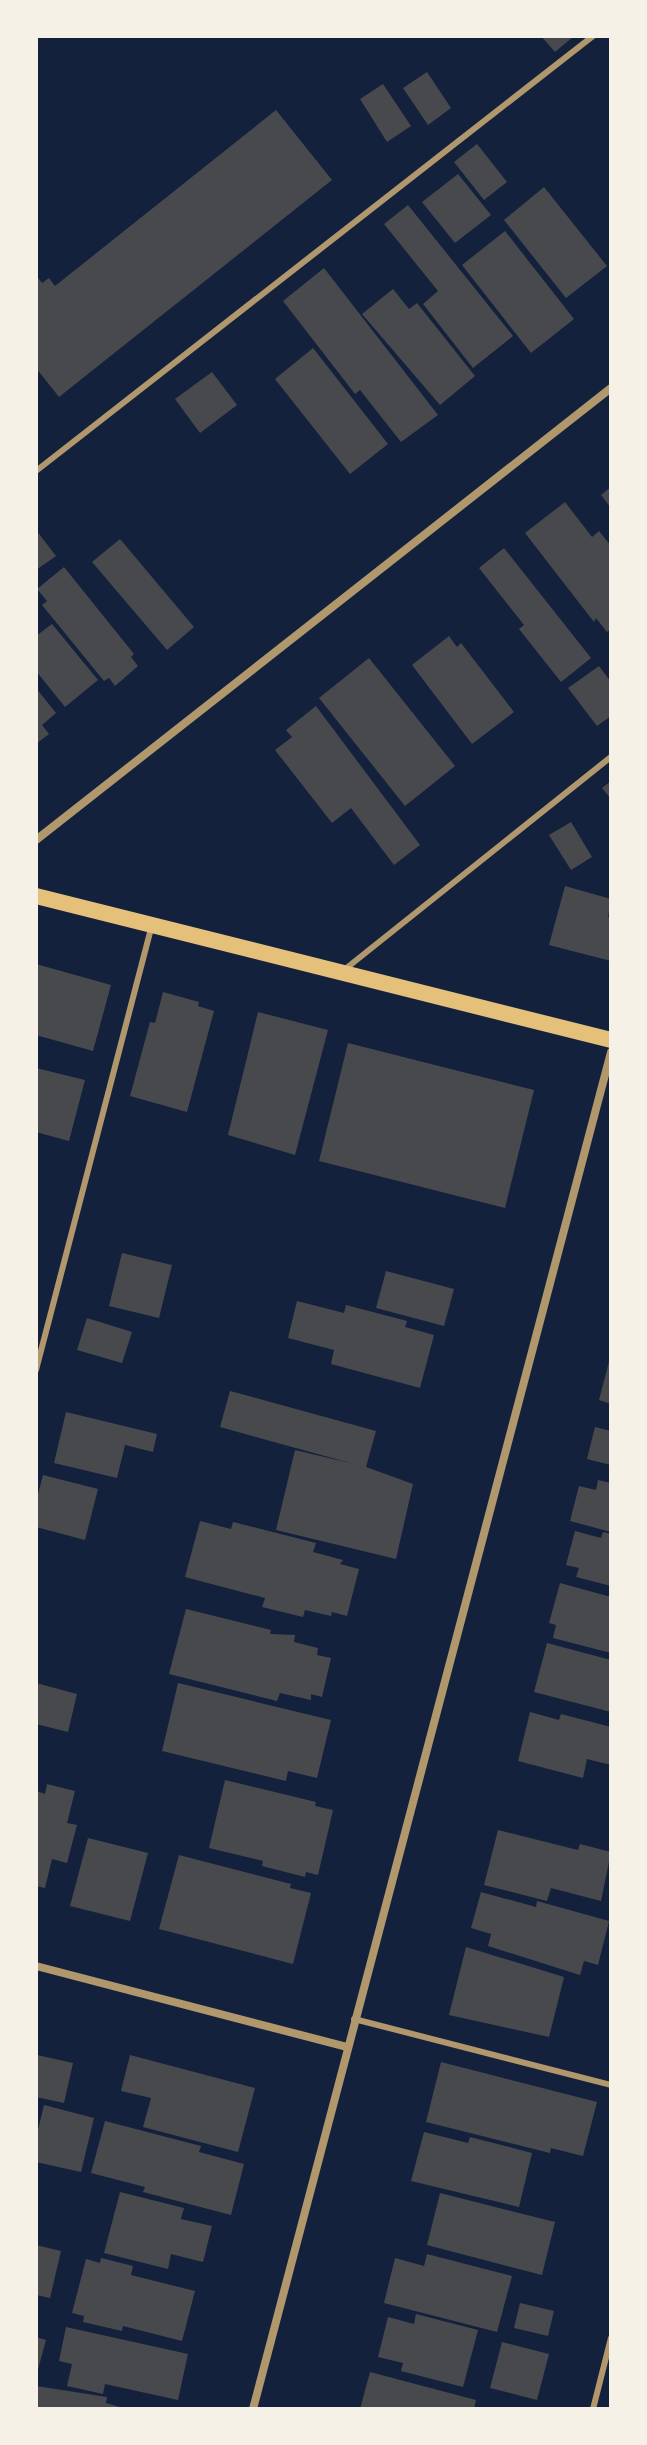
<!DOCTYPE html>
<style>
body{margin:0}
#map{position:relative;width:647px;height:2445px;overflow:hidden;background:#14213d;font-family:"DM Sans",sans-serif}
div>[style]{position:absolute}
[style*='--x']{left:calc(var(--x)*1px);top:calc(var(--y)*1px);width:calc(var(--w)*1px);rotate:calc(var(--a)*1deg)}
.building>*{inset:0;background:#48494c}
.service>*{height:6px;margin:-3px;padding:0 3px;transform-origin:3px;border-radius:3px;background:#b1986c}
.minor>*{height:8px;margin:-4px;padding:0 4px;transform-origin:4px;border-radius:4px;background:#b1986c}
.secondary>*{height:16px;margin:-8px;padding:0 8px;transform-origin:8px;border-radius:8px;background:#e5c07b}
span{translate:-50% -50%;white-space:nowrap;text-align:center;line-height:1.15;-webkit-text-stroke:6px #f6f1e7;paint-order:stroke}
.frame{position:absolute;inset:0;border:38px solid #f6f1e7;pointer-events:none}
</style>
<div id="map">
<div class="building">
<div style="clip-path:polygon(541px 36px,574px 36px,555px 52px)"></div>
<div style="clip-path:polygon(427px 72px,451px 108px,428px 125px,403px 88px)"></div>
<div style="clip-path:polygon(383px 84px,411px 126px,387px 142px,360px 99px)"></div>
<div style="clip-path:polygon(276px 110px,332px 180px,59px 397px,36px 368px,36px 275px,42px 283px,49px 278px,55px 286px)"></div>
<div style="clip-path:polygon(477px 144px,507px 182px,484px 200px,454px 162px)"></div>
<div style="clip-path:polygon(458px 174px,491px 215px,455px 243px,422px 202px)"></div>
<div style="clip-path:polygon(544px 187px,607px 266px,566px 298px,504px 220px)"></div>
<div style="clip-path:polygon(408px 205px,513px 336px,473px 368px,423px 304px,438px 291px,384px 224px)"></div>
<div style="clip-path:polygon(505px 231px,574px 319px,531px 353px,462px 265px)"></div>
<div style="clip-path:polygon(324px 268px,438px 415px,401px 442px,360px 390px,355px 394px,283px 301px)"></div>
<div style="clip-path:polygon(393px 289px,409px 309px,417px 303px,475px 376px,440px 405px,362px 314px)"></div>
<div style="clip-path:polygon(313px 348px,388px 444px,350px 474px,275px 379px)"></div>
<div style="clip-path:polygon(212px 372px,237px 405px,200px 433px,175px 399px)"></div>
<div style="clip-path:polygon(611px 487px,611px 508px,601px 495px)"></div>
<div style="clip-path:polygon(565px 502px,592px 537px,599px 531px,611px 546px,611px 629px,607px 632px,596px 618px,594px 622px,525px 533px)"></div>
<div style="clip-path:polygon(36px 530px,56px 556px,36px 570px)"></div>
<div style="clip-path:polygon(120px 539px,194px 627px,167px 650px,92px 562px)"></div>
<div style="clip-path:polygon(504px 548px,591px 658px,561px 682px,519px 629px,524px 625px,479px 568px)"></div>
<div style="clip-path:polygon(64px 567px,134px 654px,131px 657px,138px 666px,115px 686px,109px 678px,104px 681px,42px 605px,47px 601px,37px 589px)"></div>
<div style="clip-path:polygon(52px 624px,98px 680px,65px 707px,36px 671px,36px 636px)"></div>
<div style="clip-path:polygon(449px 636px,457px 647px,461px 643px,514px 712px,472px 744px,412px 665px)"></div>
<div style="clip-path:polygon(369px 658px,455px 766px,405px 806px,319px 698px)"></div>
<div style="clip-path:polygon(599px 666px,611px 682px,611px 716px,597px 726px,568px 688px)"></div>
<div style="clip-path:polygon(36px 688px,56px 713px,42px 725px,49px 734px,36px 744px)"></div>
<div style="clip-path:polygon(316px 706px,420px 845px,394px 865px,351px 808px,332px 823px,275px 750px,292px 737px,286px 730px)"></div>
<div style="clip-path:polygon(611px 781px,611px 799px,602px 788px)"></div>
<div style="clip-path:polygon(571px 822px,592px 857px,571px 870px,549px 835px)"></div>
<div style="clip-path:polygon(565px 886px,611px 899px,608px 917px,611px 917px,611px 961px,549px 945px)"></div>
<div style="clip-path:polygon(36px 964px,111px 985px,93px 1051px,36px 1035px)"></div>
<div style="clip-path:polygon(163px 992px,199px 1002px,198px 1006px,214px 1011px,187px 1112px,130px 1096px,150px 1022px,155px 1023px)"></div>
<div style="clip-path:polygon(258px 1012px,328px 1030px,295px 1155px,228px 1135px)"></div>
<div style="clip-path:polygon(348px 1043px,534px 1090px,505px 1208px,319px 1161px)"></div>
<div style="clip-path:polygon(36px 1068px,85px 1080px,69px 1141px,36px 1132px)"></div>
<div style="clip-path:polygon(122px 1253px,172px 1265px,159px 1318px,109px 1306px)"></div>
<div style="clip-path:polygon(386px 1271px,454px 1289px,444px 1326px,376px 1308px)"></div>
<div style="clip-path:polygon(297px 1301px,344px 1313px,346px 1305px,407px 1321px,405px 1327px,434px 1335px,420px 1388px,331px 1364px,334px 1350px,288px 1338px)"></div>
<div style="clip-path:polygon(87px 1318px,132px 1332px,122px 1363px,77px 1350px)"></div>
<div style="clip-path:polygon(610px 1358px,611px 1358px,611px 1404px,599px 1400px)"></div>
<div style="clip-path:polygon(230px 1391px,376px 1431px,366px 1467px,413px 1484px,396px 1559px,276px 1530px,295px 1450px,354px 1464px,220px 1427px)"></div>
<div style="clip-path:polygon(66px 1412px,157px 1434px,153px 1452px,125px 1445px,117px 1478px,54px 1463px)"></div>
<div style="clip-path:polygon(595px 1427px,611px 1431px,611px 1465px,587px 1459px)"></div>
<div style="clip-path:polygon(43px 1475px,98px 1489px,85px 1540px,36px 1527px,36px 1502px)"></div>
<div style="clip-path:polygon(598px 1480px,611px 1483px,611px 1532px,570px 1521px,579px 1486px,596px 1490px)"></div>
<div style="clip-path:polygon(200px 1521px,231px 1529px,233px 1522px,316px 1543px,313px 1552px,343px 1560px,340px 1564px,359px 1569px,347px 1616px,332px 1612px,331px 1616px,305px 1610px,303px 1617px,262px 1607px,265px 1598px,185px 1577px)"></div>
<div style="clip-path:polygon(575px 1531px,601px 1538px,603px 1532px,611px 1534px,611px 1586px,576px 1577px,579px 1568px,566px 1565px)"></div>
<div style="clip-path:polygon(560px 1583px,611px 1597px,611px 1653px,553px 1638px,556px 1625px,549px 1623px)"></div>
<div style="clip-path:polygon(186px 1609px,271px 1630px,270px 1634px,295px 1635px,294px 1642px,318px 1648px,317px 1655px,331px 1658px,322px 1697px,311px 1694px,311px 1700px,280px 1693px,277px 1701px,169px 1674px)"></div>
<div style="clip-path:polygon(547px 1643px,611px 1660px,611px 1712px,534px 1692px)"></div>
<div style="clip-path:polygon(36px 1683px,77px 1694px,68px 1732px,36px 1724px)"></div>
<div style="clip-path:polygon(178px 1683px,331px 1720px,317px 1778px,288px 1771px,286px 1781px,162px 1751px)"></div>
<div style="clip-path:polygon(530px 1712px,559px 1720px,561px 1714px,611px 1727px,611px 1765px,587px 1759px,583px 1778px,518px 1761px)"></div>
<div style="clip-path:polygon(225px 1780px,316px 1802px,315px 1806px,333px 1810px,318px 1875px,306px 1872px,305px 1877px,262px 1866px,263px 1861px,209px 1848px)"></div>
<div style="clip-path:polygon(47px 1784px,75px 1791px,67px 1823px,77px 1825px,67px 1863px,52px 1859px,45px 1888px,36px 1886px,36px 1791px,45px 1794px)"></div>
<div style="clip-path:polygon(498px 1830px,578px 1850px,580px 1844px,611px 1852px,601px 1901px,551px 1888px,547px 1901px,484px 1885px)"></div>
<div style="clip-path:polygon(88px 1838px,148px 1853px,130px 1921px,70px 1906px)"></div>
<div style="clip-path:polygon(179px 1855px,291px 1884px,290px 1888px,311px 1893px,293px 1964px,159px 1929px)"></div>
<div style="clip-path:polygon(481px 1892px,536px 1907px,537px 1901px,609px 1921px,598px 1965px,584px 1961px,580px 1975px,488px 1946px,491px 1934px,471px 1928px)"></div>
<div style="clip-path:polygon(466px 1947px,564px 1977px,549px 2037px,449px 2015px)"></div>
<div style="clip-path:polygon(37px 2055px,73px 2063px,64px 2103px,36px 2097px)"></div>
<div style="clip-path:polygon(130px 2055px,255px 2088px,238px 2152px,143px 2127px,151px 2098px,121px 2091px)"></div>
<div style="clip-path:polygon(441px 2062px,597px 2102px,583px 2156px,551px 2148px,550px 2153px,426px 2122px)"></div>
<div style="clip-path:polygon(44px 2105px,94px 2118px,81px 2172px,36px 2162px,36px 2138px)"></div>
<div style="clip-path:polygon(105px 2121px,201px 2146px,199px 2152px,244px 2164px,231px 2215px,143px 2192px,145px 2187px,91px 2173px)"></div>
<div style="clip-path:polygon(424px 2132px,468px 2143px,470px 2137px,532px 2153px,519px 2207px,411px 2181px)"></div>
<div style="clip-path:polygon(120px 2192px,184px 2208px,181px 2219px,212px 2226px,203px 2262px,171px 2254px,168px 2269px,104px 2253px)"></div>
<div style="clip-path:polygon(440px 2193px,555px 2222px,542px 2275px,427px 2245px)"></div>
<div style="clip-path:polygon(36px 2245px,61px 2251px,50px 2298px,36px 2295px)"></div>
<div style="clip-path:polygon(427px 2254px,512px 2276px,497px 2332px,384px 2303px,395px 2258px,424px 2266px)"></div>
<div style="clip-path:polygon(101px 2258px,133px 2266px,131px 2275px,195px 2291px,182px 2341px,123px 2326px,122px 2331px,83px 2322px,84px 2316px,72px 2313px,86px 2259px,100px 2263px)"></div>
<div style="clip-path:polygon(520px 2303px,554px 2311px,548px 2336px,514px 2328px)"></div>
<div style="clip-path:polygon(416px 2314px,478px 2330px,463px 2387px,401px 2371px,403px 2363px,378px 2357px,388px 2317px,414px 2324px)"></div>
<div style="clip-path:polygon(66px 2327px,188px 2354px,178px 2400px,105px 2384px,103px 2394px,67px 2386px,72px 2364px,59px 2361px)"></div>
<div style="clip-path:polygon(36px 2337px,46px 2340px,37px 2373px,36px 2373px)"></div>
<div style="clip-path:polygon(502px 2342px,549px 2354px,537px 2400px,490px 2388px)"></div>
<div style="clip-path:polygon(370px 2372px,476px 2400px,474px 2409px,360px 2409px)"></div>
<div style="clip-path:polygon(36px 2386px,107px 2397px,106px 2403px,127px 2409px,36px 2409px)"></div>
</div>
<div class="service">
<div style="--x:36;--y:471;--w:707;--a:-37.99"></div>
<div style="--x:344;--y:970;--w:342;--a:-38.6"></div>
<div style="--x:36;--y:1370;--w:457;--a:-75.4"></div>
<div style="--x:354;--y:2019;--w:265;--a:14.4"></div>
<div style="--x:593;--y:2409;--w:73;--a:-75.8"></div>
</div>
<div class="minor">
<div style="--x:36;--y:840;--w:731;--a:-38.17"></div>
<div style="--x:36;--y:1966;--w:321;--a:14.6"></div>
<div style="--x:253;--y:2409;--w:1403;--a:-75.22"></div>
</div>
<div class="secondary">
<div style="--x:36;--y:896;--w:593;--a:14.06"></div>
</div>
<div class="frame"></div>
</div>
